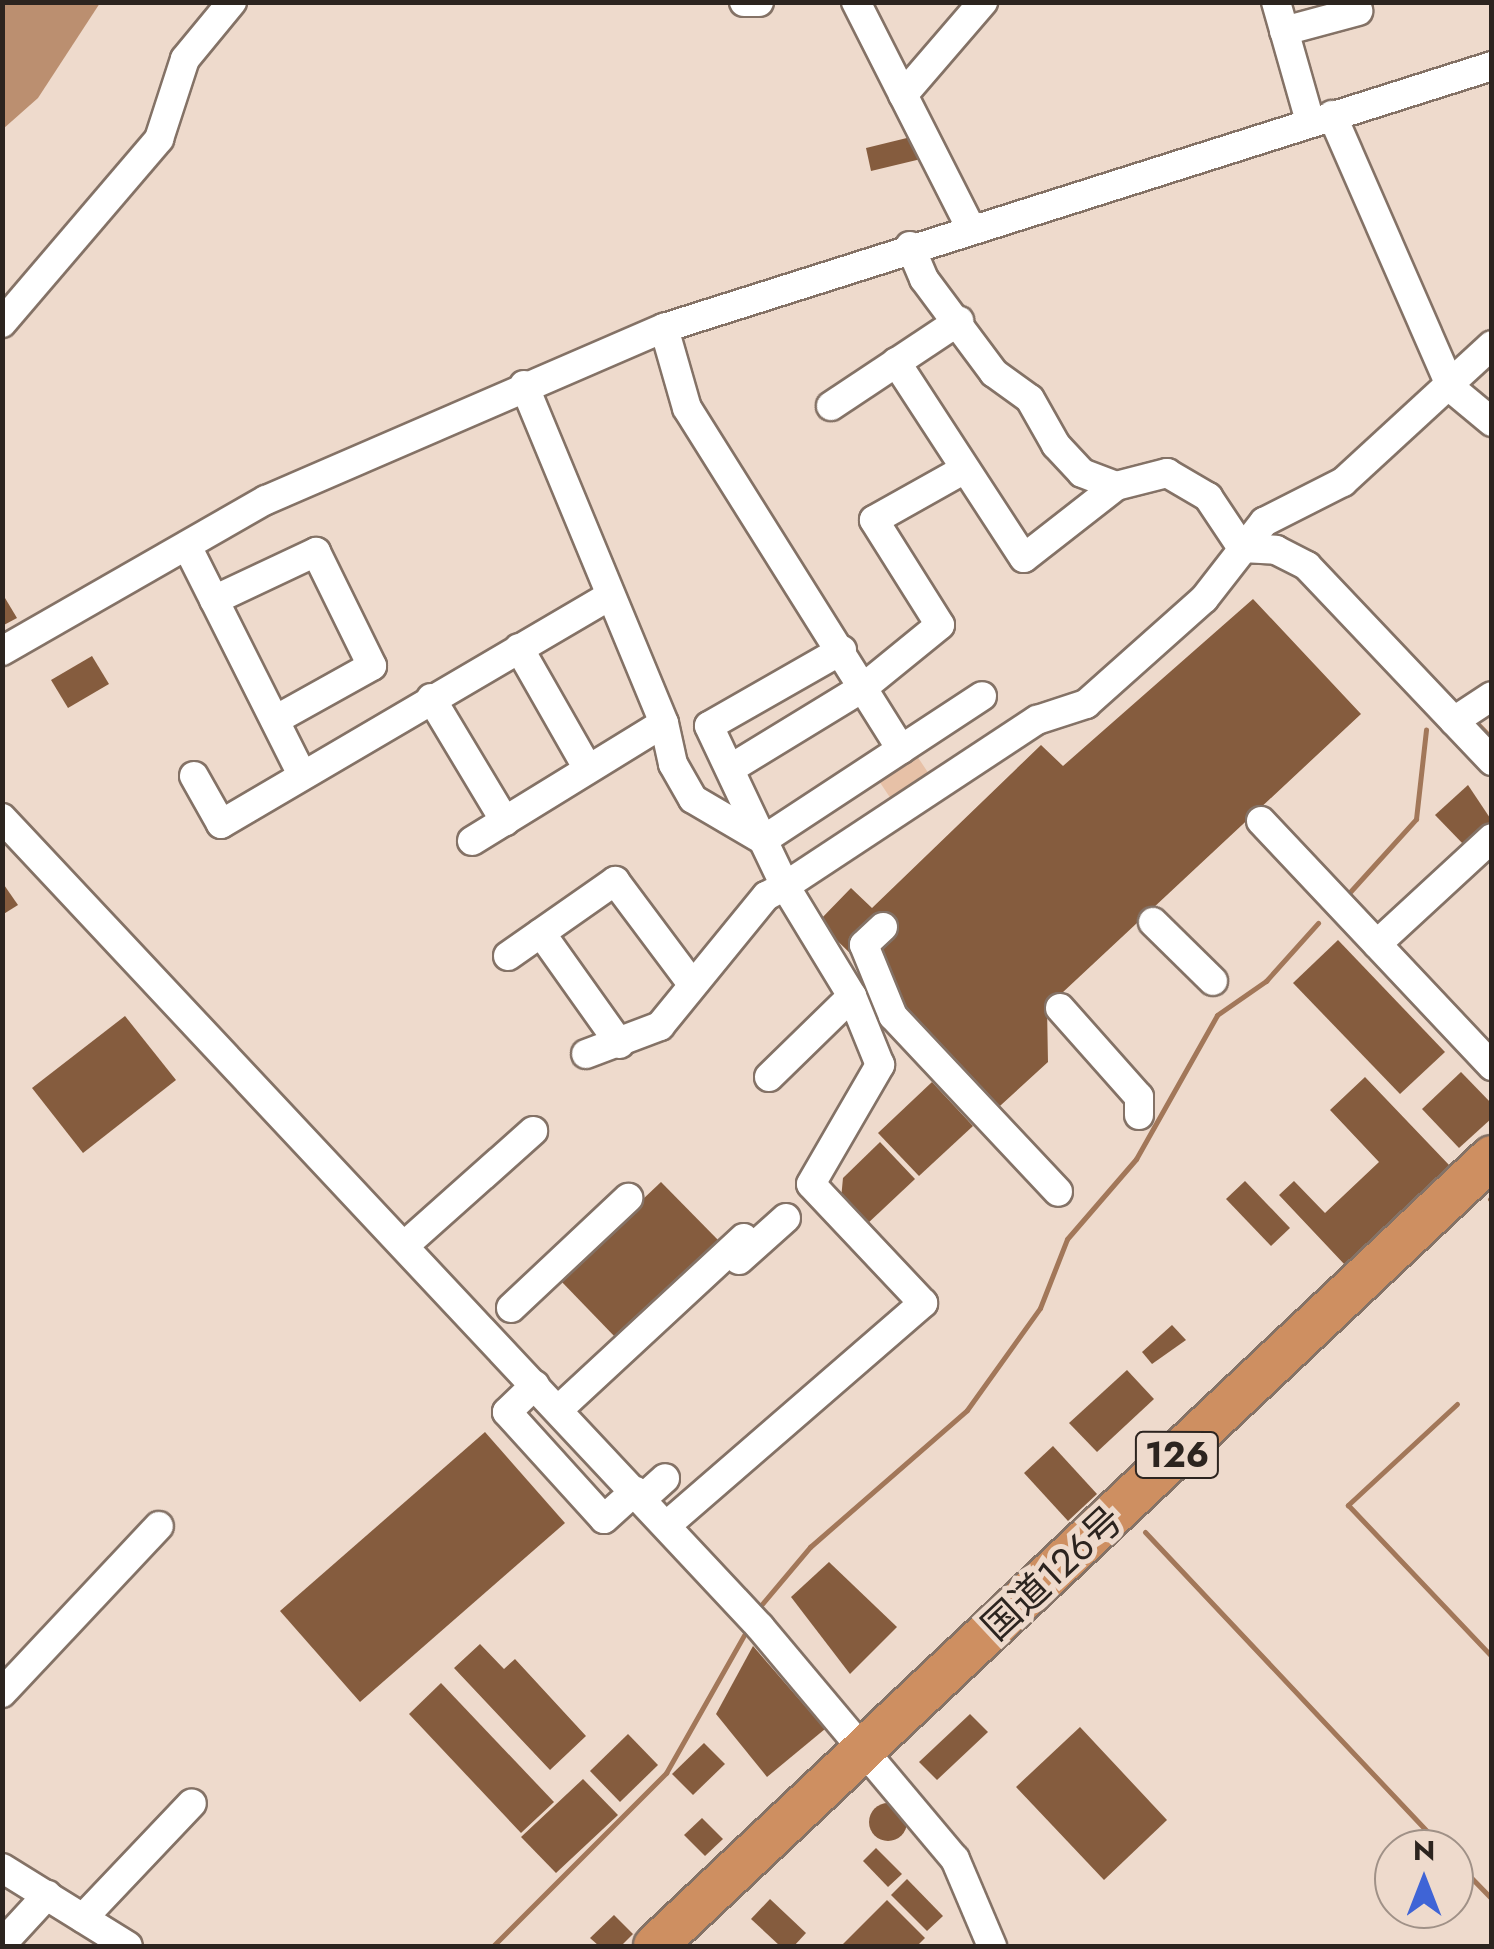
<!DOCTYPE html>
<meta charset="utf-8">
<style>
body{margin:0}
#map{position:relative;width:1494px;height:1949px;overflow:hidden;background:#eedacc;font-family:Jost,"Noto Sans JP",sans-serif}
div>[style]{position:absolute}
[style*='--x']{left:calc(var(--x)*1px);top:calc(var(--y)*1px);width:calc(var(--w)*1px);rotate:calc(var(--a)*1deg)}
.green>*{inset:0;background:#e7c1a7}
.forest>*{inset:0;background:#bb8f70}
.stream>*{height:5px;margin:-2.5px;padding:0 2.5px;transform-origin:2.5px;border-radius:2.5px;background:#a27759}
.building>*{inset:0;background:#855c3e}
.round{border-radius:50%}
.roads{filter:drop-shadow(2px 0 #847266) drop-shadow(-2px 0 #847266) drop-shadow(0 2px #847266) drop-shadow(0 -2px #847266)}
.minor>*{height:28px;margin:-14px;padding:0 14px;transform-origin:14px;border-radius:14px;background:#fff}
.highway>*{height:42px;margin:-21px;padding:0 21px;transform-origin:21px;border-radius:21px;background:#ce8f61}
span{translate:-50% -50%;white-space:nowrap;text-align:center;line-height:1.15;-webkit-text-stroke:10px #eedacc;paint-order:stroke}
.shield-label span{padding:2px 8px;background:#eedacc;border:2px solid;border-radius:8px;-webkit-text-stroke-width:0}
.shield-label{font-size:35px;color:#2c241f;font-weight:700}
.street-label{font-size:38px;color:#2c241f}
.frame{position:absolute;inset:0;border:5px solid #2c241f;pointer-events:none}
.north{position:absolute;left:1374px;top:1829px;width:100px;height:100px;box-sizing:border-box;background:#eedacc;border:2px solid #a09187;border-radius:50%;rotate:0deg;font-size:28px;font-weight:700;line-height:40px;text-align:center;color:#2c241f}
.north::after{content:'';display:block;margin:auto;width:35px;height:45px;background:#3f64d6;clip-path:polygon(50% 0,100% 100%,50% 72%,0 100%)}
</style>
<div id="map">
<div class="green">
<div style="clip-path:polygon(915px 753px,931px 777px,893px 802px,877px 778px)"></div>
</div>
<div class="forest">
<div style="clip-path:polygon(3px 2px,100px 3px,38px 98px,3px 129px)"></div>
</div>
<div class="stream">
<div style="--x:1473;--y:719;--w:28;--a:46"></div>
<div style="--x:1349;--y:893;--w:100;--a:-47.8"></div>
<div style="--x:1416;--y:819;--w:90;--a:-83.6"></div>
<div style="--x:1490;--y:1199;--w:3;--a:45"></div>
<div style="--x:1457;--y:1404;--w:149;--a:137.2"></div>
<div style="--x:1348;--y:1505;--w:209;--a:46.5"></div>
<div style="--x:1145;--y:1532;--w:436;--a:46.7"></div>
<div style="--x:762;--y:1604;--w:75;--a:-49.9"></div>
<div style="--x:810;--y:1547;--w:208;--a:-41.1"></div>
<div style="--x:967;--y:1410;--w:125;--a:-54.4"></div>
<div style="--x:1040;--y:1308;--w:74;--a:-68.6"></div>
<div style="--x:1067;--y:1239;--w:106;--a:-49.2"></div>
<div style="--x:1136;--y:1159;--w:165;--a:-60.6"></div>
<div style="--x:1217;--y:1015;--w:60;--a:-34.8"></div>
<div style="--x:1266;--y:981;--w:78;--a:-48.1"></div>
<div style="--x:1454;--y:1860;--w:54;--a:45.7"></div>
<div style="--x:493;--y:1946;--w:245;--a:-45"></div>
<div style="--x:666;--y:1773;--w:159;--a:-60.5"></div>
</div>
<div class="building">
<div style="clip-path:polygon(915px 136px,921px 159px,871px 171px,866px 148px)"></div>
<div style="clip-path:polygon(2px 593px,17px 618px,2px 626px)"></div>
<div style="clip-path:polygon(1253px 599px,1361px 714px,1047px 1007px,1048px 1062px,978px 1126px,855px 958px,818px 922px,851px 888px,872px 908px,1041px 745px,1063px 766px)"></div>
<div style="clip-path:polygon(92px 656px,109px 684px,68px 708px,51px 680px)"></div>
<div style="clip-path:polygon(1468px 785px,1492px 821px,1465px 846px,1435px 815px)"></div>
<div style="clip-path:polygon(2px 882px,18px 905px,2px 915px)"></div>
<div style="clip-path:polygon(1338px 940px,1445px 1052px,1400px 1094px,1293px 983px)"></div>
<div style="clip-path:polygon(125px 1016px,176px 1080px,83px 1153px,32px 1088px)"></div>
<div style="clip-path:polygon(1461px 1072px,1492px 1104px,1492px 1118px,1459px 1148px,1422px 1109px)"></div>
<div style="clip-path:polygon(1365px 1077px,1450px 1166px,1345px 1265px,1279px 1195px,1294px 1181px,1325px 1213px,1379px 1162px,1330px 1110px)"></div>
<div style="clip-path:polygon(932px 1082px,973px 1126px,919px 1176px,878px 1133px)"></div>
<div style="clip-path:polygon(880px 1142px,915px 1179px,866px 1225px,841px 1199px,843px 1178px)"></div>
<div style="clip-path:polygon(1245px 1181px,1290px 1228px,1271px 1246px,1226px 1199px)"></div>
<div style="clip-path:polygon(661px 1182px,720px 1242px,617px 1339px,559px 1279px)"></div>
<div style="clip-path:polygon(1172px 1325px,1186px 1340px,1152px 1364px,1142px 1352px)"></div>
<div style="clip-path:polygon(1127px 1370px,1154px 1399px,1097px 1452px,1069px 1423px)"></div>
<div style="clip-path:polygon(485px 1432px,565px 1523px,360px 1702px,280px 1611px)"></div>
<div style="clip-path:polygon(1053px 1446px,1097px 1494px,1068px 1521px,1024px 1473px)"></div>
<div style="clip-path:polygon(829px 1562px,897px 1627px,850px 1674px,791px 1597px)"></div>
<div style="clip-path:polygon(480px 1644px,504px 1669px,515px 1659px,586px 1736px,550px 1770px,454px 1668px)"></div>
<div style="clip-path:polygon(753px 1646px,825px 1729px,767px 1777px,716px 1714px)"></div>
<div style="clip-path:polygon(441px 1683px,554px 1802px,521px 1833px,409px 1714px)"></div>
<div style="clip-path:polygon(970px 1714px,988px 1732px,937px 1780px,919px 1762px)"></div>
<div style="clip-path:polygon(1080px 1727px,1167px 1820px,1104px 1880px,1016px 1787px)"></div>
<div style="clip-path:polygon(628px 1734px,658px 1765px,620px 1802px,590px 1771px)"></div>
<div style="clip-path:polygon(704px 1743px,725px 1764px,693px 1795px,672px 1774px)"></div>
<div style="clip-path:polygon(583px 1779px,618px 1815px,556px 1873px,521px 1837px)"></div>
<div class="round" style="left:869px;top:1803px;width:38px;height:38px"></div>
<div style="clip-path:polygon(702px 1818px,723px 1839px,705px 1856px,684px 1835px)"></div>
<div style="clip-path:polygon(876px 1848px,902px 1874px,888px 1887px,863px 1861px)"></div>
<div style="clip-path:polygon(907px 1879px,943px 1916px,927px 1931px,891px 1895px)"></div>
<div style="clip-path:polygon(770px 1899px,806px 1933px,794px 1946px,780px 1946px,751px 1919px)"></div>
<div style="clip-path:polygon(887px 1900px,925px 1938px,917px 1946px,841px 1946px)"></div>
<div style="clip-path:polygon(614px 1915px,633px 1934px,621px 1946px,599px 1946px,590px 1938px)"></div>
</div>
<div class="roads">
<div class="minor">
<div style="--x:744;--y:2;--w:15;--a:0"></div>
<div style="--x:856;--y:2;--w:250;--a:63.1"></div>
<div style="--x:1276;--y:2;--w:124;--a:74.1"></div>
<div style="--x:1284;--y:31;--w:77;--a:-15.1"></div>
<div style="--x:903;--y:95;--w:123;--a:-49.3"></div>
<div style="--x:1332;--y:115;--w:298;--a:66.4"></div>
<div style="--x:1451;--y:388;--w:53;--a:39.7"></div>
<div style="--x:910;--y:246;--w:36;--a:67"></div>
<div style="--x:924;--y:279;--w:117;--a:53.3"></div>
<div style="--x:994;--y:373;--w:44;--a:35.8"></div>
<div style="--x:1030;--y:399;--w:53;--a:60.5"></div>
<div style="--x:1056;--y:445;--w:38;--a:47"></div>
<div style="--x:1082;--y:473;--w:36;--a:21"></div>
<div style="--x:2;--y:323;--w:242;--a:-49.5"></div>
<div style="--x:159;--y:139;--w:84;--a:-72"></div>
<div style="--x:185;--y:59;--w:74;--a:-50.5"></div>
<div style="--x:664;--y:328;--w:83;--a:74"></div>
<div style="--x:687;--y:408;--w:403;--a:57.9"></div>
<div style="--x:896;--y:362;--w:234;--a:56.9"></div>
<div style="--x:1024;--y:558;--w:117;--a:-38"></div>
<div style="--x:1116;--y:486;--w:53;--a:-14.3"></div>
<div style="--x:1167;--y:473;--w:48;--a:30.3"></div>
<div style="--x:1208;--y:497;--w:61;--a:56.3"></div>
<div style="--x:524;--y:385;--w:366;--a:67.5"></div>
<div style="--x:664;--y:723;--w:42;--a:77.6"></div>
<div style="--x:673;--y:764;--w:40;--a:60.3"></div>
<div style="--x:693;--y:799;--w:81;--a:30.4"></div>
<div style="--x:763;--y:840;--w:51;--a:64.4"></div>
<div style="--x:785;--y:886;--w:21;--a:152"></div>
<div style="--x:766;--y:896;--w:168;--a:129.2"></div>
<div style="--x:660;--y:1026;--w:79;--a:159.3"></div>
<div style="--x:831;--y:406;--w:154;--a:-33.6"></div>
<div style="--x:187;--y:546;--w:256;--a:63.3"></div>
<div style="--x:1242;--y:548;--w:34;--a:3"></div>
<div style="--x:1276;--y:550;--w:35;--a:27"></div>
<div style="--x:1307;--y:566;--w:269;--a:46.5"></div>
<div style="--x:214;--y:600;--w:113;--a:-25.2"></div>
<div style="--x:316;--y:552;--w:127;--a:63.8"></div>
<div style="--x:372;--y:666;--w:111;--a:150.9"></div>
<div style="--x:519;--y:648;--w:139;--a:60.3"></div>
<div style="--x:842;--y:650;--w:153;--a:150.3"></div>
<div style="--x:709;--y:726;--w:126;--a:64.7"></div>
<div style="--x:763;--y:840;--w:262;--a:-33.3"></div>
<div style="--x:2;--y:651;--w:304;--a:-29.8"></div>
<div style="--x:266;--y:500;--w:434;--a:-23.4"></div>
<div style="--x:664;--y:328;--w:868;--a:-17.56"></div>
<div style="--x:431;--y:698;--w:144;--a:59"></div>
<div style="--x:1454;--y:721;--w:45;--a:-33.3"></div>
<div style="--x:733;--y:767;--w:153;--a:-31.4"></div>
<div style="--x:864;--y:687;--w:98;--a:-39.2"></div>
<div style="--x:940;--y:625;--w:124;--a:-122.2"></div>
<div style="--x:874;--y:520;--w:104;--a:-29.3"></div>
<div style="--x:194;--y:776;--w:55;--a:60.6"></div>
<div style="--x:221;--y:824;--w:449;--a:-30.4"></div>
<div style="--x:2;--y:818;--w:1109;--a:46.86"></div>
<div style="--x:760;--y:1627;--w:303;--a:50"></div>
<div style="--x:955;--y:1859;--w:95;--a:67"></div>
<div style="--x:1261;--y:821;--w:337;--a:46.7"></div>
<div style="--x:472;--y:841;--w:225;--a:-31.6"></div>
<div style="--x:1153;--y:922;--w:84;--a:44.5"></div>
<div style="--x:883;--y:927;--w:26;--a:137"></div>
<div style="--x:864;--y:945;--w:77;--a:67.8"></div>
<div style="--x:893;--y:1016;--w:241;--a:46.8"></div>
<div style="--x:541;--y:933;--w:136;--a:54.6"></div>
<div style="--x:1377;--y:944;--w:156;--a:-42.7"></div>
<div style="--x:508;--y:956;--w:131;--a:-35"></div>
<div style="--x:615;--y:881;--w:129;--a:53.2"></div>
<div style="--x:1060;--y:1008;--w:119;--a:48.4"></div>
<div style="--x:1139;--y:1097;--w:18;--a:90"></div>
<div style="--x:769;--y:1077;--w:116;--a:-44.3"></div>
<div style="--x:404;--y:1246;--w:173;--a:-41.7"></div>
<div style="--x:739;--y:1260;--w:63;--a:-41.8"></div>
<div style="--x:511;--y:1308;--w:161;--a:-43.2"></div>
<div style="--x:535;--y:1385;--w:39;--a:136"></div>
<div style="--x:507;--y:1412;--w:144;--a:47.8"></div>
<div style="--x:604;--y:1519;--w:42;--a:-42.1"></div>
<div style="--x:558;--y:1410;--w:253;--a:-42.8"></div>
<div style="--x:642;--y:1499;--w:31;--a:-42"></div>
<div style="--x:667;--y:1525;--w:339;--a:-40.9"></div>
<div style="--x:923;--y:1303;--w:163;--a:-133.3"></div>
<div style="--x:811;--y:1184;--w:138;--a:-59.9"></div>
<div style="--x:880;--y:1065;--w:74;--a:-112.1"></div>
<div style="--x:852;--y:996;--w:129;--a:-121.3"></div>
<div style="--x:785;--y:886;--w:302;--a:-33.4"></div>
<div style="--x:1037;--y:720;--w:52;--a:-18.1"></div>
<div style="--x:1086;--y:704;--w:158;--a:-41.7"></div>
<div style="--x:1204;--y:599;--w:98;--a:-52.1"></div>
<div style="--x:1264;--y:522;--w:89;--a:-26.9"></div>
<div style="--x:1343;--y:482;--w:202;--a:-42.6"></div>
<div style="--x:2;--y:1693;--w:229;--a:-46.8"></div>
<div style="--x:2;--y:1868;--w:148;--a:31.8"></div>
<div style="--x:83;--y:1918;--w:158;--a:-46.5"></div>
<div style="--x:2;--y:1944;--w:67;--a:-47.4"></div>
</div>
<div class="highway">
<div style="--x:655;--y:1946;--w:1150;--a:-43.31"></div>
</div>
</div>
<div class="shield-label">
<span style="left:1177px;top:1455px">126</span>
</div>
<div class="street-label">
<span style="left:1052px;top:1573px;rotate:-43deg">国道126号</span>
</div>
<div class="frame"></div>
<div class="north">N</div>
</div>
